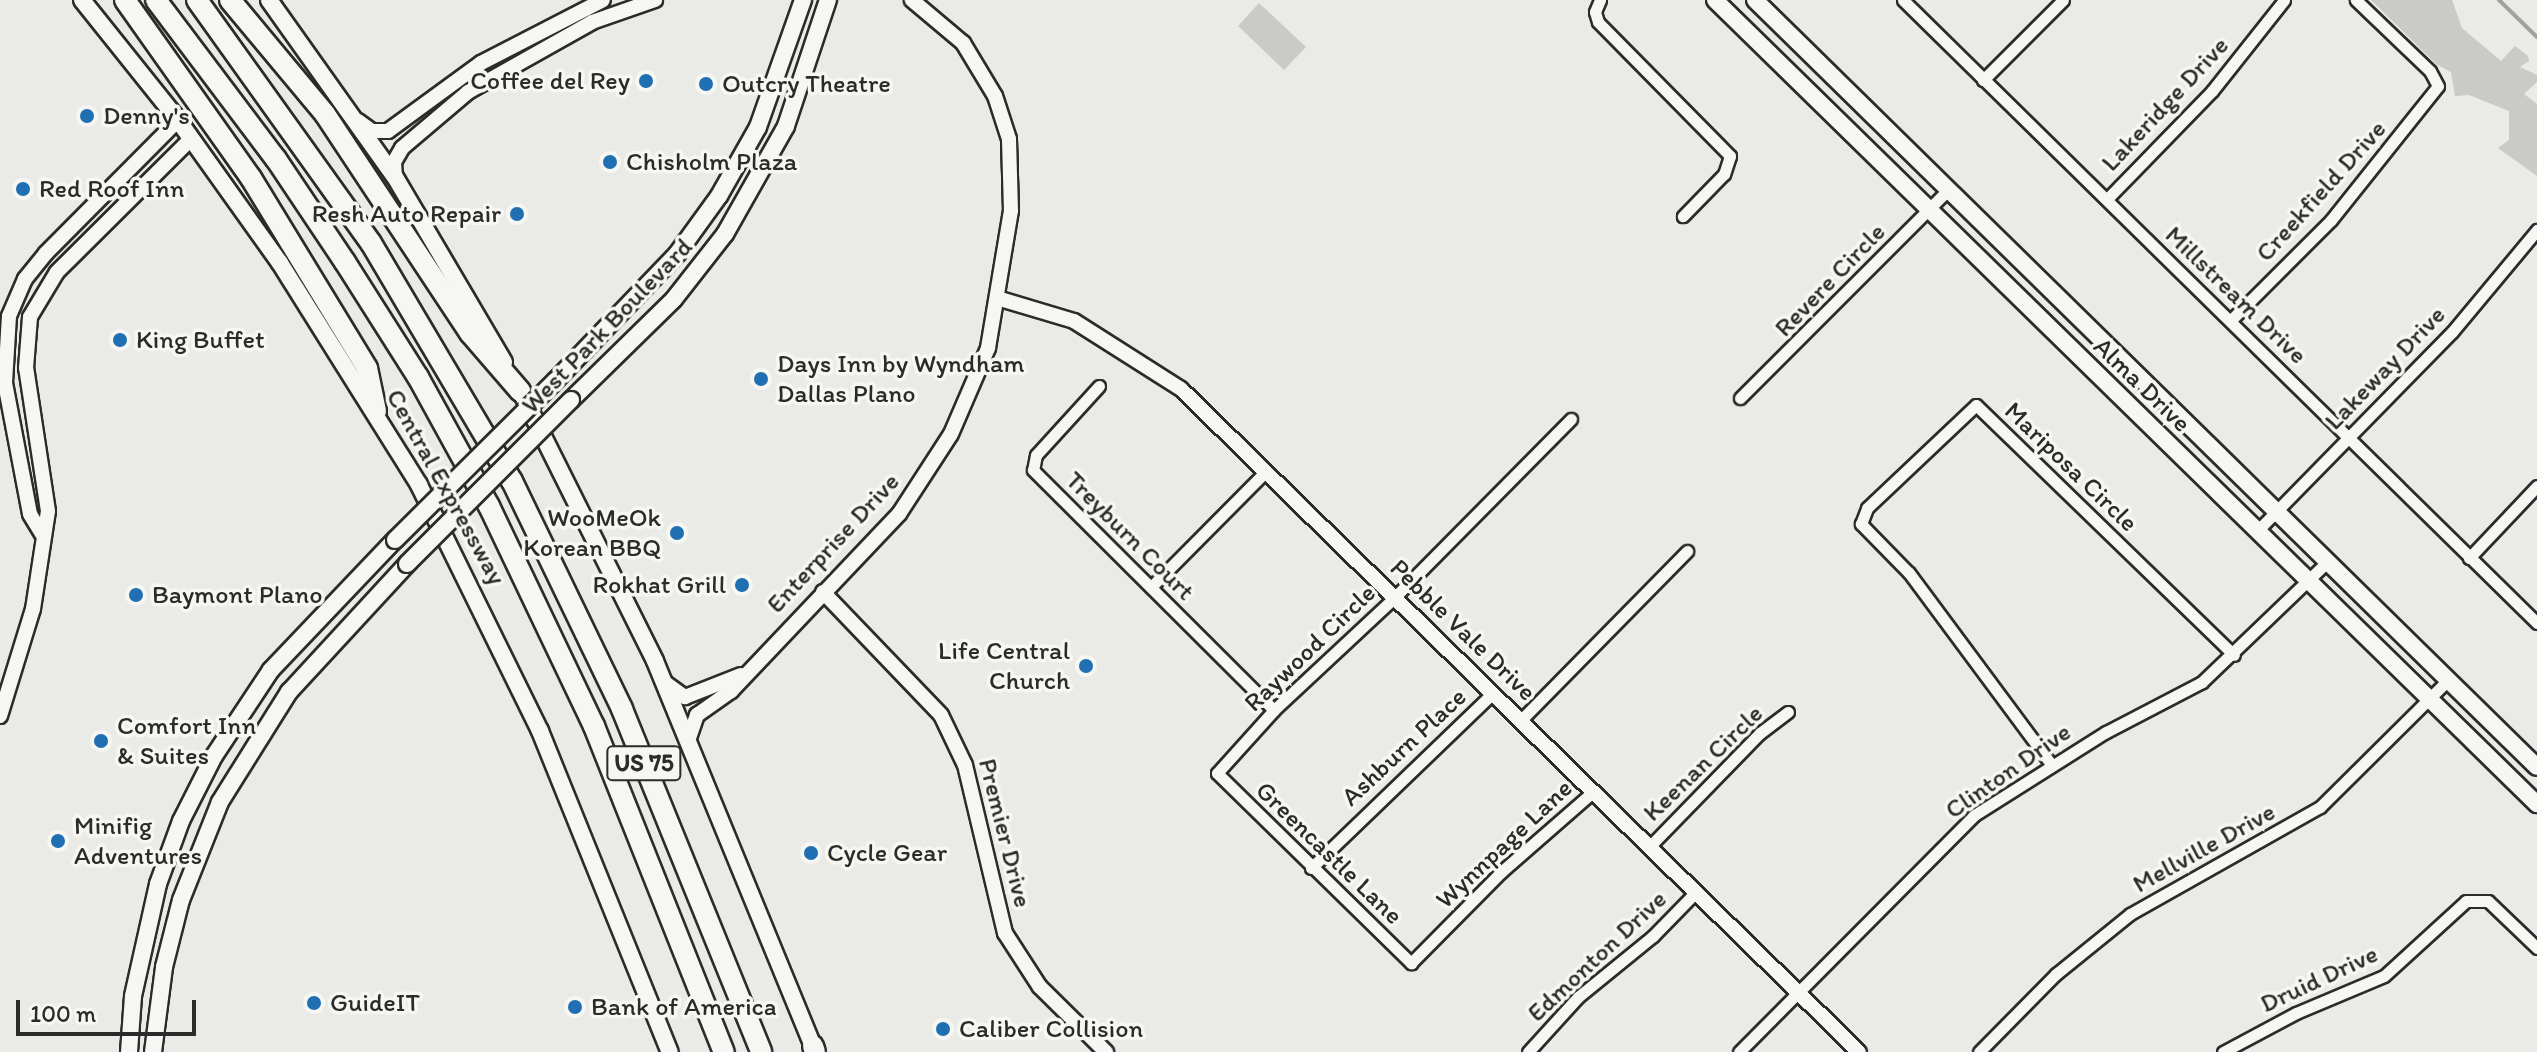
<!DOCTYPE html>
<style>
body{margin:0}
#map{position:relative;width:2537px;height:1052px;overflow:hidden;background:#eaeae6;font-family:Itim,sans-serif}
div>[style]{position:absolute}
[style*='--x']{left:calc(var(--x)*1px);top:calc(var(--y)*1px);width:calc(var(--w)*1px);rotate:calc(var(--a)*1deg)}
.green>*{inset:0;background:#cacac7}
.stream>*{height:4px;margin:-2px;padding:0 2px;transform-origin:2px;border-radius:2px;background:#a1a19e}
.roads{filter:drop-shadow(2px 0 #2b2b2b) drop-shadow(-2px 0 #2b2b2b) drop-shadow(0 2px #2b2b2b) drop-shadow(0 -2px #2b2b2b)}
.minor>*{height:11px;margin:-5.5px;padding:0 5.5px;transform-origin:5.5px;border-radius:5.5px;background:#f6f6f2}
.tertiary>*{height:14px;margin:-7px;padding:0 7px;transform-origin:7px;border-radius:7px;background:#f6f6f2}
.secondary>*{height:16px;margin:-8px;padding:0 8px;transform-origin:8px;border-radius:8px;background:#f6f6f2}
.motorway>*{height:20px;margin:-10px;padding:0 10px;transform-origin:10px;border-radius:10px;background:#f6f6f2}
.bridges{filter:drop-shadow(2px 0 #2b2b2b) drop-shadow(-2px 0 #2b2b2b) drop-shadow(0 2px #2b2b2b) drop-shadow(0 -2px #2b2b2b)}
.secondary-bridge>*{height:16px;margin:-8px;padding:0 8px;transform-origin:8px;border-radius:8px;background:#f6f6f2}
.dots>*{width:22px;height:22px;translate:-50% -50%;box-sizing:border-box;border:4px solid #f6f6f2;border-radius:50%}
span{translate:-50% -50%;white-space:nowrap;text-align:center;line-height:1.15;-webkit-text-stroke:7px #f6f6f2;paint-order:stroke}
.shield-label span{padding:2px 6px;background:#f6f6f2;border:2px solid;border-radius:6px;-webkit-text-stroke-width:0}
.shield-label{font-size:24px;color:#2b2b2b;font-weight:700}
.poi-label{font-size:26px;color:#2b2b2b}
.right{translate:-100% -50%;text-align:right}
.left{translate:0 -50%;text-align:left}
.street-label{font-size:26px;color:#2b2b2b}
.scale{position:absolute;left:16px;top:1000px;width:180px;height:36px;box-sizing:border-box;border:4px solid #2b2b2b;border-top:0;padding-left:10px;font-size:24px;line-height:28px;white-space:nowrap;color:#2b2b2b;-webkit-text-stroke:6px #f6f6f2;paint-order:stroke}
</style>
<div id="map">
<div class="green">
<div style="clip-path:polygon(2371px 0,2452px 0,2462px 28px,2501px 61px,2515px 46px,2528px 56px,2529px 61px,2520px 67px,2537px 75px,2537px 82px,2524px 94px,2537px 104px,2537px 176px,2498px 148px,2509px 140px,2509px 111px,2469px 95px,2455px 96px,2451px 72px,2436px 64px)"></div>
<div style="clip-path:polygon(1259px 3px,1306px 47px,1284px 70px,1238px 26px)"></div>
</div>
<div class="stream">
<div style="--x:2499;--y:0;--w:53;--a:44.2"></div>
</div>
<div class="roads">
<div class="minor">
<div style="--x:1600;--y:0;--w:13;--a:113"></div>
<div style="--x:1595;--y:12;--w:10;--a:73"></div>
<div style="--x:1598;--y:22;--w:188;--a:45.4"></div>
<div style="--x:1730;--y:156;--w:19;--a:108"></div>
<div style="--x:1724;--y:174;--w:59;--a:134.3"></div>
<div style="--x:1903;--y:0;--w:889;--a:44.5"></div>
<div style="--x:1983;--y:80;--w:113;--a:-45"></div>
<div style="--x:2107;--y:199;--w:151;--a:-45.8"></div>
<div style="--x:2212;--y:91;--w:116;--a:-51.6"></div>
<div style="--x:2231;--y:320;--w:141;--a:-45"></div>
<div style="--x:2331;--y:220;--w:171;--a:-51.4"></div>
<div style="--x:2438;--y:86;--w:17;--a:-118"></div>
<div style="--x:2430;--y:71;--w:103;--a:-136.2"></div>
<div style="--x:1099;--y:386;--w:93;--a:132.4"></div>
<div style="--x:1036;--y:455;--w:15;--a:101"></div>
<div style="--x:1033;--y:470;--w:340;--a:44.9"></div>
<div style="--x:1740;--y:398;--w:294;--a:-45"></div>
<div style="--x:1571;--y:419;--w:250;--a:134.7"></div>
<div style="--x:1395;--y:597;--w:166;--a:137"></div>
<div style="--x:1274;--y:710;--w:85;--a:132.1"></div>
<div style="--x:1217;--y:773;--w:272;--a:44.4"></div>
<div style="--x:1411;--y:963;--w:128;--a:-45.3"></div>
<div style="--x:1501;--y:872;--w:123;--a:-41.1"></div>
<div style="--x:2258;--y:530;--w:277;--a:-45.6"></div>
<div style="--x:2452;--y:332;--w:133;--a:-50.2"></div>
<div style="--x:2469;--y:558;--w:99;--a:-46.6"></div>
<div style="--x:1151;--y:587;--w:163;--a:-45.2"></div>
<div style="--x:1521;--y:720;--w:237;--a:-45.5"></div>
<div style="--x:2051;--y:764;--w:238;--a:-126.6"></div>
<div style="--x:1909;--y:573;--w:69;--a:-134.4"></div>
<div style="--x:1861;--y:524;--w:17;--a:-69"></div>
<div style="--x:1867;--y:508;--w:150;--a:-43.4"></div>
<div style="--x:1976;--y:405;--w:359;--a:44.1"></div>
<div style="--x:1650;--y:846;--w:158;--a:-45.8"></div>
<div style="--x:1760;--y:733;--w:35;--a:-37"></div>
<div style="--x:1311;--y:868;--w:252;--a:-43.9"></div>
<div style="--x:1528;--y:1052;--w:74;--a:-47.7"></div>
<div style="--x:1578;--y:997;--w:97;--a:-39.1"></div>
<div style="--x:1653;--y:936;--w:62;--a:-45.7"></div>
<div style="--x:1739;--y:1052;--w:332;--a:-45.2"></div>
<div style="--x:1973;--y:816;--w:157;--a:-32.3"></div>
<div style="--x:2106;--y:732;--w:108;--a:-27.5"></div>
<div style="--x:2202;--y:682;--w:175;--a:-43.8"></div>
<div style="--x:1979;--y:1052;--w:110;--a:-45.4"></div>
<div style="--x:2056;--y:974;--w:95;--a:-39"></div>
<div style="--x:2130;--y:914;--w:218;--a:-29.4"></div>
<div style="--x:2320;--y:807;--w:180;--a:-44.8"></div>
<div style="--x:2223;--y:1052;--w:83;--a:-28.1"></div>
<div style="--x:2296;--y:1013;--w:95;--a:-22.8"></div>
<div style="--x:2384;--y:976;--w:111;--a:-42.4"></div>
<div style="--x:2466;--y:901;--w:22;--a:0"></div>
<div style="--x:2488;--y:901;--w:68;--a:43.8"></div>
</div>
<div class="tertiary">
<div style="--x:358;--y:121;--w:17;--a:36"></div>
<div style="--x:372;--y:131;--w:16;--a:0"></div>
<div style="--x:388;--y:131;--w:115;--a:-36.2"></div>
<div style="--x:481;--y:63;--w:137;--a:-27.3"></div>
<div style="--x:395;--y:177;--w:15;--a:-94"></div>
<div style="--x:394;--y:162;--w:16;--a:-60"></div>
<div style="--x:402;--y:148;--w:87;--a:-40.3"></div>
<div style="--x:468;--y:92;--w:142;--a:-29.4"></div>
<div style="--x:592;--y:22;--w:67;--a:-19.2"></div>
<div style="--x:997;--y:298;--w:80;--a:16.6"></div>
<div style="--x:1074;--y:321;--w:127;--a:32.4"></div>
<div style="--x:1181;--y:389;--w:948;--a:44.36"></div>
<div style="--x:42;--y:534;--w:23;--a:-121"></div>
<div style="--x:30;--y:514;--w:133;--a:-100.8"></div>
<div style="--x:5;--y:383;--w:67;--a:-86.6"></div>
<div style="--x:9;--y:316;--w:40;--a:-66.6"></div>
<div style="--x:25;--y:279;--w:33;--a:-51"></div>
<div style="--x:46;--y:253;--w:187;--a:-45.2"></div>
<div style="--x:823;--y:592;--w:170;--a:46.2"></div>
<div style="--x:941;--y:715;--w:55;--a:64.4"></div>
<div style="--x:965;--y:765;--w:173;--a:76.6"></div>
<div style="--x:1005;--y:933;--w:64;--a:57.1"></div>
<div style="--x:1040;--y:987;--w:93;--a:44.6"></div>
<div style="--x:664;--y:682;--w:26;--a:36"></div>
<div style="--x:685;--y:697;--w:60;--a:-21.4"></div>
<div style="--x:0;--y:716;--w:112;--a:-72.9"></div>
<div style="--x:33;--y:609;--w:99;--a:-81.3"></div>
<div style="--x:48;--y:511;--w:145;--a:-98.7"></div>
<div style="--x:26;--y:368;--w:51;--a:-85.5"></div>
<div style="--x:30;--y:317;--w:52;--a:-59"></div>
<div style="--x:57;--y:272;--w:189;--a:-44.8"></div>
<div style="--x:688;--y:741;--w:28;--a:-71"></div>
<div style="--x:697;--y:715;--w:42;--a:-35.2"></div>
<div style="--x:731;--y:691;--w:244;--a:-46.5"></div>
<div style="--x:899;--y:514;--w:95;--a:-57"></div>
<div style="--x:951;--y:434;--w:94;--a:-66.7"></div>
<div style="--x:988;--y:348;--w:139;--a:-80.5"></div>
<div style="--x:1011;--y:211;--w:72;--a:-91.6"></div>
<div style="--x:1009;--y:139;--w:45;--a:-108"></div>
<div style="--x:995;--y:96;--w:62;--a:-121.1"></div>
<div style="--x:963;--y:43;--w:67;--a:-139.9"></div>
</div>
<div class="secondary">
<div style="--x:82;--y:0;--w:154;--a:51.3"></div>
<div style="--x:178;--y:120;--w:176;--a:54.5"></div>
<div style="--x:280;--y:263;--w:262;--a:57.9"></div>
<div style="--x:419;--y:485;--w:274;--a:63.8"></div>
<div style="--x:540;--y:731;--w:346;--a:68"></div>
<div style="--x:269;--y:0;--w:217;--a:54.6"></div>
<div style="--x:395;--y:177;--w:215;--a:59.5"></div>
<div style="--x:1715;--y:0;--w:1150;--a:44.37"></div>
<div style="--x:1755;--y:0;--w:1095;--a:44.45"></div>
<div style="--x:556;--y:380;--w:175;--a:-46.2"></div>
<div style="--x:677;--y:254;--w:72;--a:-54.1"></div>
<div style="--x:719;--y:196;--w:79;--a:-60.5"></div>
<div style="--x:758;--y:127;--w:135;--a:-70.5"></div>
<div style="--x:523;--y:396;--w:296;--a:63.5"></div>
<div style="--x:655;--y:661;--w:422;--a:67.7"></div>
<div style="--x:571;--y:400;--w:144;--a:-44.4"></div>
<div style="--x:674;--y:299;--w:83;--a:-51.9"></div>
<div style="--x:725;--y:234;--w:124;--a:-60.5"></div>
<div style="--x:786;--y:126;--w:133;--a:-71.6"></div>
<div style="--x:129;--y:1052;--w:56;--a:-85.9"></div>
<div style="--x:133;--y:996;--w:115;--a:-77.4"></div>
<div style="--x:158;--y:884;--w:67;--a:-69.9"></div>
<div style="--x:181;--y:821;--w:73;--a:-63.1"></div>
<div style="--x:214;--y:756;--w:103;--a:-56.5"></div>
<div style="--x:271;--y:670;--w:180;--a:-46.4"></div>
<div style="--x:153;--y:1052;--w:86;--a:-82.6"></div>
<div style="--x:164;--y:967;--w:69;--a:-75.8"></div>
<div style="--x:181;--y:900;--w:105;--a:-68.3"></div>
<div style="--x:220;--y:802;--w:130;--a:-57.9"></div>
<div style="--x:289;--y:692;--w:174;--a:-47.3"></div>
</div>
<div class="motorway">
<div style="--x:125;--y:0;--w:218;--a:54.7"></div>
<div style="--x:251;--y:178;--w:223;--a:58.6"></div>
<div style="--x:367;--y:368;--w:44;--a:78.2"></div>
<div style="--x:156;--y:0;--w:199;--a:53"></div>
<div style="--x:276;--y:159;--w:124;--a:56.2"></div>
<div style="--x:345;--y:262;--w:136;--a:57.6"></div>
<div style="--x:418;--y:377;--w:147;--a:61.2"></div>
<div style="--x:489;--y:506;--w:244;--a:64.5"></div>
<div style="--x:594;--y:726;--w:351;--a:68.3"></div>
<div style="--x:197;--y:0;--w:299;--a:54.4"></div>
<div style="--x:371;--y:243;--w:277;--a:59.4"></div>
<div style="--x:512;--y:481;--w:253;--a:64.2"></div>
<div style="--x:622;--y:709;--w:370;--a:67.9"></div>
<div style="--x:230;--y:0;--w:148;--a:50.2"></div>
<div style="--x:325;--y:114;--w:263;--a:56.5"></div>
<div style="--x:470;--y:333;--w:77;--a:49.2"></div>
<div style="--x:813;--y:1046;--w:6;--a:72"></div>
</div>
</div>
<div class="bridges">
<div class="secondary-bridge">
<div style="--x:395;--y:540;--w:227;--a:-44.8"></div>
<div style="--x:407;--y:564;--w:232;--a:-45"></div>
</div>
</div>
<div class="dots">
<div style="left:646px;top:81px;background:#1f6fb2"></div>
<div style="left:706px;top:84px;background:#1f6fb2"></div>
<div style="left:87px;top:116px;background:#1f6fb2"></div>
<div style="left:610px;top:162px;background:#1f6fb2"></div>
<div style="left:23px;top:189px;background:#1f6fb2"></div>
<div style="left:517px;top:214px;background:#1f6fb2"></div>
<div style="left:120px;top:340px;background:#1f6fb2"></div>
<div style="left:761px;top:379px;background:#1f6fb2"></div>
<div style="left:677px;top:533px;background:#1f6fb2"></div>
<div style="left:742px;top:585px;background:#1f6fb2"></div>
<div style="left:136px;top:595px;background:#1f6fb2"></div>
<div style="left:1086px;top:666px;background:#1f6fb2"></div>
<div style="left:101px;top:741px;background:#1f6fb2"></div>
<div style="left:58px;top:841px;background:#1f6fb2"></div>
<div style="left:811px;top:853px;background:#1f6fb2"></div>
<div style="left:314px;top:1003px;background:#1f6fb2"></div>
<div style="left:575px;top:1007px;background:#1f6fb2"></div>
<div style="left:943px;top:1029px;background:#1f6fb2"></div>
</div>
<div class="shield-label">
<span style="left:644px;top:763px">US 75</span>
</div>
<div class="poi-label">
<span class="right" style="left:630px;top:81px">Coffee del Rey</span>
<span class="left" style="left:722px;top:84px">Outcry Theatre</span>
<span class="left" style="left:103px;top:116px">Denny's</span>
<span class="left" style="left:626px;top:162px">Chisholm Plaza</span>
<span class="left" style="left:39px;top:189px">Red Roof Inn</span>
<span class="right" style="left:501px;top:214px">Resh Auto Repair</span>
<span class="left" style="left:136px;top:340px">King Buffet</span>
<span class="left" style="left:777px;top:379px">Days Inn by Wyndham<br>Dallas Plano</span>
<span class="right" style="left:661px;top:533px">WooMeOk<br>Korean BBQ</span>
<span class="right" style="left:726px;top:585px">Rokhat Grill</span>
<span class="left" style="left:152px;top:595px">Baymont Plano</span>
<span class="right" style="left:1070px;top:666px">Life Central<br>Church</span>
<span class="left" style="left:117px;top:741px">Comfort Inn<br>&amp; Suites</span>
<span class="left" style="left:74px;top:841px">Minifig<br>Adventures</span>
<span class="left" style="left:827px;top:853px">Cycle Gear</span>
<span class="left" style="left:330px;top:1003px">GuideIT</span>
<span class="left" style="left:591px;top:1007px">Bank of America</span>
<span class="left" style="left:959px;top:1029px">Caliber Collision</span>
</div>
<div class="street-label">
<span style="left:2165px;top:104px;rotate:-47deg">Lakeridge Drive</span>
<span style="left:2321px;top:191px;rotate:-48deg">Creekfield Drive</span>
<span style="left:1830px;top:280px;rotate:-46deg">Revere Circle</span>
<span style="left:2236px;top:295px;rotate:44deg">Millstream Drive</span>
<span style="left:607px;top:326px;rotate:-46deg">West Park Boulevard</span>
<span style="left:2385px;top:368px;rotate:-46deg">Lakeway Drive</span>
<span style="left:2142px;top:385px;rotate:44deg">Alma Drive</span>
<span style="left:2071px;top:467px;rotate:44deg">Mariposa Circle</span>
<span style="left:446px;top:487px;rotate:61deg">Central Expressway</span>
<span style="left:1130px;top:536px;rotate:45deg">Treyburn Court</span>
<span style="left:833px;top:543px;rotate:-47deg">Enterprise Drive</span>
<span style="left:1463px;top:630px;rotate:44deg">Pebble Vale Drive</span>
<span style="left:1310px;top:648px;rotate:-44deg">Raywood Circle</span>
<span style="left:1404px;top:747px;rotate:-43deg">Ashburn Place</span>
<span style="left:1703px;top:763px;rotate:-44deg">Keenan Circle</span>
<span style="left:2008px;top:771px;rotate:-35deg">Clinton Drive</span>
<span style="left:1005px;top:833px;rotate:76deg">Premier Drive</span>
<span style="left:1504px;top:844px;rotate:-43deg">Wynnpage Lane</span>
<span style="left:2204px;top:848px;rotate:-29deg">Mellville Drive</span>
<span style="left:1329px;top:853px;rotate:44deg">Greencastle Lane</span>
<span style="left:1597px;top:956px;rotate:-43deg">Edmonton Drive</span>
<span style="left:2319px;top:979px;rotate:-25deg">Druid Drive</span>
</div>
<div class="scale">100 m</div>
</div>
